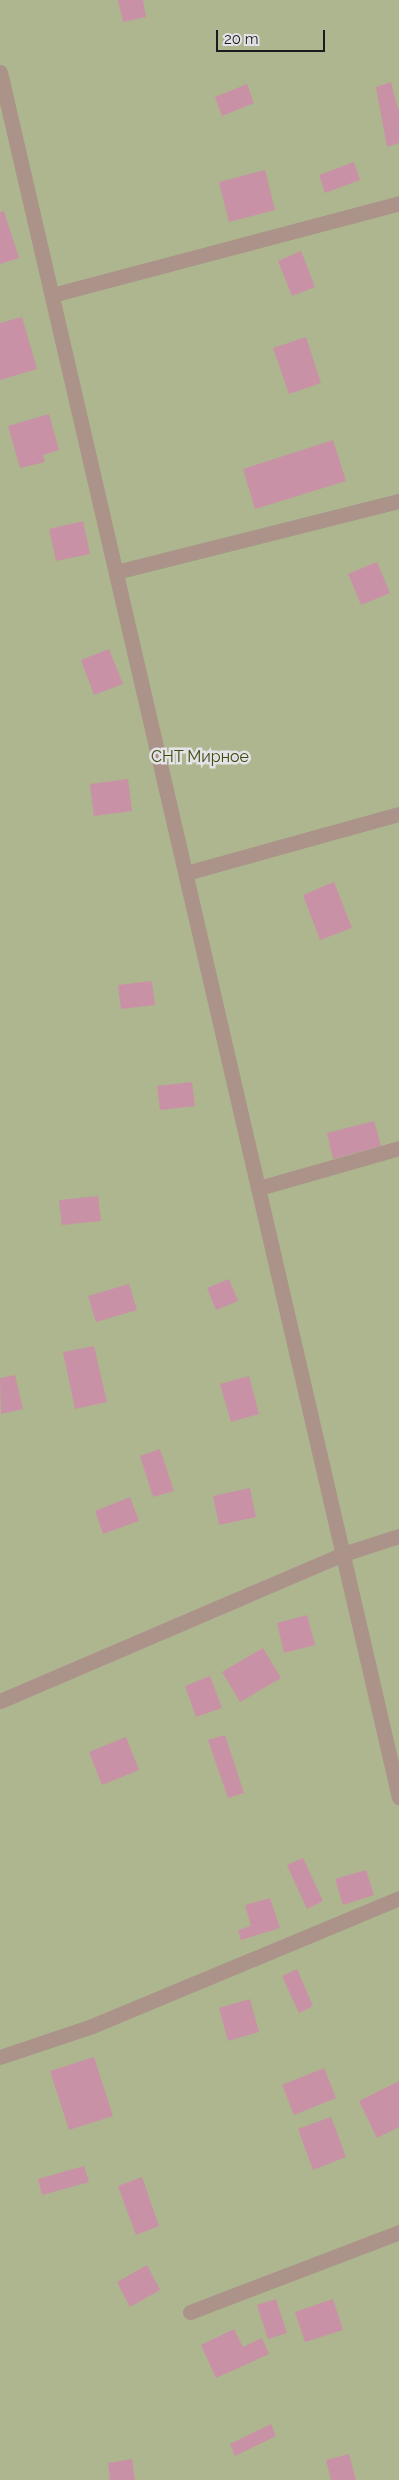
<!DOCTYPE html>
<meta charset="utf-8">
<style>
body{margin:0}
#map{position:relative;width:399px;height:2480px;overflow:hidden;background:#e2e2e7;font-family:Raleway,sans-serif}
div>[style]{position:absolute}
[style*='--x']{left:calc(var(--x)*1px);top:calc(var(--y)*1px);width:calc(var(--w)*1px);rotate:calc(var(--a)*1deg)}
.green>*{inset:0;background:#aeb68f}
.building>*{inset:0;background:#c991a6}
.minor>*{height:15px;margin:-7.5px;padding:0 7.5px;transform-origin:7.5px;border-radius:7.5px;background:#ab9389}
span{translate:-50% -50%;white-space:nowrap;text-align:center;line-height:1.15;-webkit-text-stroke:5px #e2e2e7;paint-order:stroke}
.park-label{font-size:16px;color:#41490c}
.scale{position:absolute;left:216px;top:30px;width:109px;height:22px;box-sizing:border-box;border:2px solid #1b1b1d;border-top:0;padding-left:6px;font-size:15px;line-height:18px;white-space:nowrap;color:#1b1b1d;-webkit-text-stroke:4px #e2e2e7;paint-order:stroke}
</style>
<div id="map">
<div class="green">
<div style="clip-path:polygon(0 0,399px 0,399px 2480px,0 2480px)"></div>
</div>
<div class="building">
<div style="clip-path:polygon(118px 0,143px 0,146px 17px,123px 22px)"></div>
<div style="clip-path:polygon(391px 82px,399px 112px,399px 143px,387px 147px,376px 87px)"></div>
<div style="clip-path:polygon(247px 84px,254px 103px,222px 116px,215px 97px)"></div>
<div style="clip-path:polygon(354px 162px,360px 180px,325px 193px,319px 175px)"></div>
<div style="clip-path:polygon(265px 170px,275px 210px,229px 222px,219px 182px)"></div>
<div style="clip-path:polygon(4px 211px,19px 258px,0 264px,0 212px)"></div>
<div style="clip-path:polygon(301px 251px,315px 287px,292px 296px,278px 261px)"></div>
<div style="clip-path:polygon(22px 317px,37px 369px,0 380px,0 323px)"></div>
<div style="clip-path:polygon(306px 337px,321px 383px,289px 394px,273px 348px)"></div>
<div style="clip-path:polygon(49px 414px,59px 450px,43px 455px,45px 462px,20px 468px,8px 426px)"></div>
<div style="clip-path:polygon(333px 440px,346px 481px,255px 509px,243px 469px)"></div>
<div style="clip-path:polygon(83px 521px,90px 554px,56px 561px,49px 529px)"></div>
<div style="clip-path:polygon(377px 562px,390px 593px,361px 605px,348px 574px)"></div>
<div style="clip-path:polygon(109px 649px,123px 684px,94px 695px,81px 660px)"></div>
<div style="clip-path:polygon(128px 779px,132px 811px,94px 816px,90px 784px)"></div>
<div style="clip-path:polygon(334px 882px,352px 928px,320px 940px,303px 895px)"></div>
<div style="clip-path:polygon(152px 981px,155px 1005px,121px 1009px,118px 985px)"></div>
<div style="clip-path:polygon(192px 1082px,195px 1106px,160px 1110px,157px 1086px)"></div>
<div style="clip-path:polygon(374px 1121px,381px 1146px,333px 1159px,327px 1133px)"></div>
<div style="clip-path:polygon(98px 1196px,101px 1221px,62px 1225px,59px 1200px)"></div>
<div style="clip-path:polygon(229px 1279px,238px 1301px,216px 1310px,207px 1288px)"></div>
<div style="clip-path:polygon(129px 1284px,137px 1310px,96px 1322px,88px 1296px)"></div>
<div style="clip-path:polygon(94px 1346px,107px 1402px,75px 1409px,63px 1352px)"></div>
<div style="clip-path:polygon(15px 1375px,23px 1409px,1px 1414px,0 1378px)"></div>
<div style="clip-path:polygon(249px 1376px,259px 1414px,231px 1422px,220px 1384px)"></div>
<div style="clip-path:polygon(160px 1449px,174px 1491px,153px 1497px,140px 1456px)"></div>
<div style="clip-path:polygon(250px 1488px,256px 1517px,219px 1525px,213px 1496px)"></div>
<div style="clip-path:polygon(130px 1497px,139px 1521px,103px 1534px,95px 1511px)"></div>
<div style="clip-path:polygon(307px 1615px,315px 1645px,284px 1653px,277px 1623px)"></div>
<div style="clip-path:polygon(263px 1648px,281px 1678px,240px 1702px,222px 1672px)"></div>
<div style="clip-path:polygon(210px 1676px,222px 1708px,196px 1717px,185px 1686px)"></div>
<div style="clip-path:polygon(225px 1735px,244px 1793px,228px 1798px,208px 1740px)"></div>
<div style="clip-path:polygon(126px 1737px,139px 1770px,102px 1785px,89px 1752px)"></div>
<div style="clip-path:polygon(303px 1858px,323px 1901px,307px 1909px,287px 1865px)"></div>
<div style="clip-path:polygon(366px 1870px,374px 1895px,343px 1905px,335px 1879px)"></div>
<div style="clip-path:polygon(270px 1898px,280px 1928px,241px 1940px,238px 1930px,251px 1926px,245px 1905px)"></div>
<div style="clip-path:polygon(297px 1969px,313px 2006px,299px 2013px,282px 1976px)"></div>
<div style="clip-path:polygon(250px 1999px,259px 2032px,228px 2041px,219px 2008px)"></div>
<div style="clip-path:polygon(94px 2057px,113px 2116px,69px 2130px,50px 2071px)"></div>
<div style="clip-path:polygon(324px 2068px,336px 2098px,294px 2115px,282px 2085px)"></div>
<div style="clip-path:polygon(399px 2081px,399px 2127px,377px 2138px,359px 2101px)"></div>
<div style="clip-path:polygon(331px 2117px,346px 2157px,313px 2170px,298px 2129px)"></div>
<div style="clip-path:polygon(84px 2166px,89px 2182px,42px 2195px,38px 2179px)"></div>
<div style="clip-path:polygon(142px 2177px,159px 2226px,136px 2235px,118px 2186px)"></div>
<div style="clip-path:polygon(147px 2265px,160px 2290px,130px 2307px,117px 2282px)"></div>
<div style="clip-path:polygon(276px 2299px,287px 2333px,268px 2339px,257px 2305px)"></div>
<div style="clip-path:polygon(333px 2299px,343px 2330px,305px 2342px,295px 2312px)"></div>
<div style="clip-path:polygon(234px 2329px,243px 2347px,262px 2338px,269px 2354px,216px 2378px,201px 2345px)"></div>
<div style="clip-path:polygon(271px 2424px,276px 2436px,235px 2456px,230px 2444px)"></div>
<div style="clip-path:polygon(349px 2454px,356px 2480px,331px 2480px,326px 2460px)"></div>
<div style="clip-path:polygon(132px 2459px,135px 2480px,110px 2480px,108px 2463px)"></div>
</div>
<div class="minor">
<div style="--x:0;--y:72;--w:1771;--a:76.98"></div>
<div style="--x:52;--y:295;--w:359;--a:-14.8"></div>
<div style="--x:116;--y:572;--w:292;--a:-14.1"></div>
<div style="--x:186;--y:873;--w:221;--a:-15.5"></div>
<div style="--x:259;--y:1188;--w:146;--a:-15.9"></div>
<div style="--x:0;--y:1701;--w:373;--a:-23.2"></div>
<div style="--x:343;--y:1554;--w:59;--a:-17.8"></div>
<div style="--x:0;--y:2057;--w:97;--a:-18.6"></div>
<div style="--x:92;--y:2026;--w:333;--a:-22.6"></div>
<div style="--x:190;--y:2312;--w:224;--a:-20.9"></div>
</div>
<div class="park-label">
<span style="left:200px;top:757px">СНТ Мирное</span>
</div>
<div class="scale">20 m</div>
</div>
